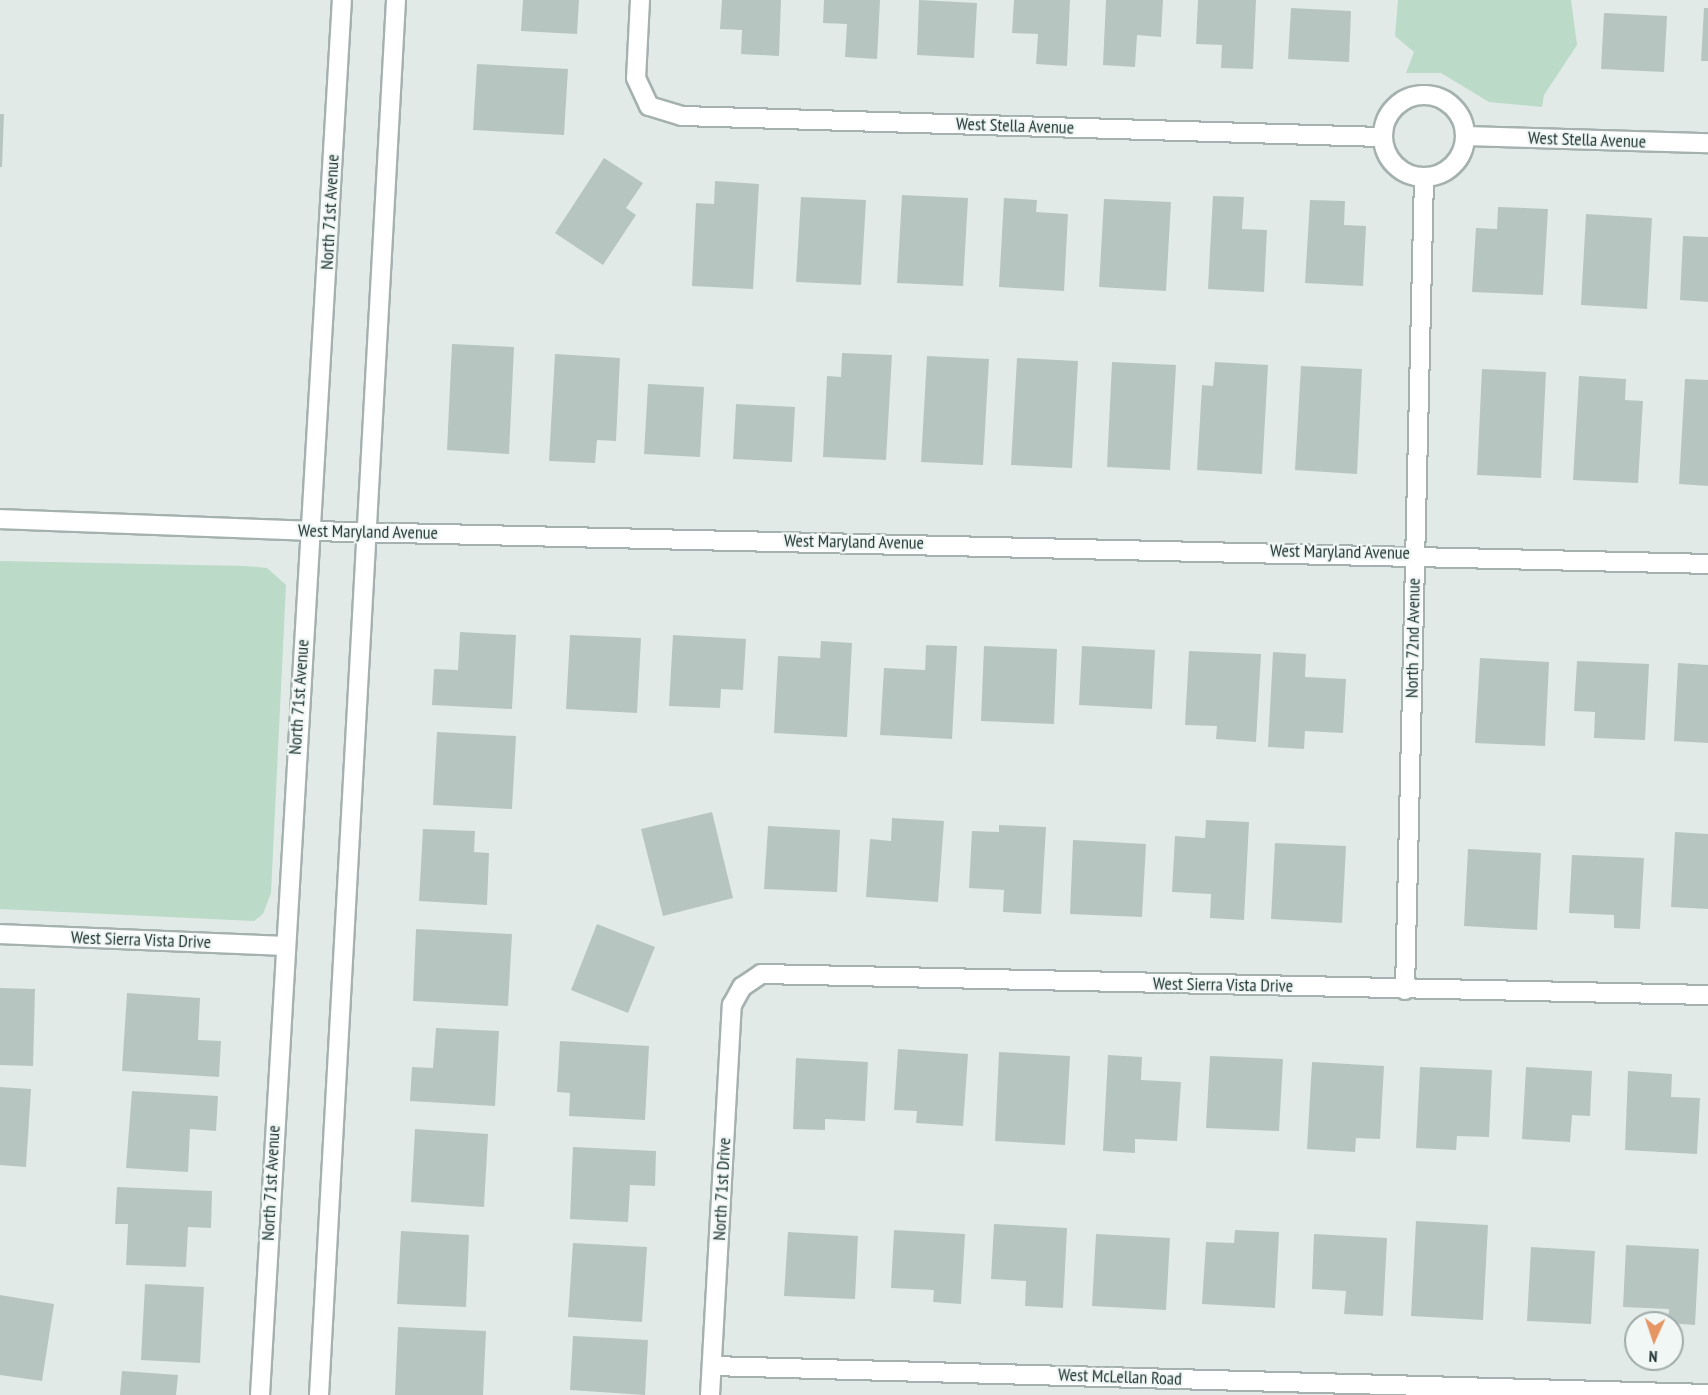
<!DOCTYPE html>
<style>
body{margin:0}
#map{position:relative;width:1708px;height:1395px;overflow:hidden;background:#e1eae7;font-family:"PT Sans Narrow",sans-serif}
div>[style]{position:absolute}
[style*='--x']{left:calc(var(--x)*1px);top:calc(var(--y)*1px);width:calc(var(--w)*1px);rotate:calc(var(--a)*1deg)}
.green>*{inset:0;background:#bbdac8}
.building>*{inset:0;background:#b7c5c1}
.roads{filter:drop-shadow(2px 0 #a4b1af) drop-shadow(-2px 0 #a4b1af) drop-shadow(0 2px #a4b1af) drop-shadow(0 -2px #a4b1af)}
.minor>*{height:18px;margin:-9px;padding:0 9px;transform-origin:9px;border-radius:9px;background:#fff}
.minor>.ring{margin:-9px;padding:0;box-sizing:content-box;background:none;border:18px solid #fff;border-radius:50%}
.tertiary>*{height:18px;margin:-9px;padding:0 9px;transform-origin:9px;border-radius:9px;background:#fff}
span{translate:-50% -50%;white-space:nowrap;text-align:center;line-height:1.15;-webkit-text-stroke:4.5px #f1f7f5;paint-order:stroke}
.street-label{font-size:18px;color:#233937}
.north{position:absolute;left:1624px;top:1311px;width:60px;height:60px;box-sizing:border-box;background:#f1f7f5;border:2px solid #9faba9;border-radius:50%;rotate:183deg;font-size:16px;font-weight:700;line-height:24px;text-align:center;color:#233937}
.north::after{content:'';display:block;margin:auto;width:21px;height:27px;background:#e69663;clip-path:polygon(50% 0,100% 100%,50% 72%,0 100%)}
</style>
<div id="map">
<div class="green">
<div style="clip-path:polygon(1398px 0,1571px 0,1577px 45px,1544px 95px,1542px 107px,1489px 102px,1441px 73px,1406px 73px,1414px 52px,1395px 36px)"></div>
<div style="clip-path:polygon(0 561px,246px 566px,267px 568px,286px 585px,271px 893px,263px 914px,254px 921px,0 909px)"></div>
</div>
<div class="building">
<div style="clip-path:polygon(523px 0,579px 0,577px 34px,521px 31px)"></div>
<div style="clip-path:polygon(722px 0,781px 0,779px 56px,741px 54px,742px 30px,720px 29px)"></div>
<div style="clip-path:polygon(824px 0,880px 0,877px 59px,845px 57px,847px 24px,823px 23px)"></div>
<div style="clip-path:polygon(919px 0,977px 3px,974px 58px,917px 55px)"></div>
<div style="clip-path:polygon(1014px 0,1070px 0,1067px 66px,1036px 64px,1038px 34px,1012px 33px)"></div>
<div style="clip-path:polygon(1106px 0,1163px 0,1161px 37px,1137px 35px,1135px 67px,1103px 65px)"></div>
<div style="clip-path:polygon(1198px 0,1256px 0,1253px 69px,1221px 68px,1222px 45px,1196px 44px)"></div>
<div style="clip-path:polygon(1291px 8px,1351px 11px,1349px 62px,1288px 59px)"></div>
<div style="clip-path:polygon(1704px 8px,1708px 8px,1708px 61px,1701px 61px)"></div>
<div style="clip-path:polygon(1604px 13px,1667px 16px,1664px 72px,1601px 69px)"></div>
<div style="clip-path:polygon(477px 64px,568px 69px,564px 135px,473px 130px)"></div>
<div style="clip-path:polygon(0 114px,4px 114px,2px 167px,0 167px)"></div>
<div style="clip-path:polygon(604px 158px,643px 183px,626px 208px,636px 215px,603px 265px,555px 233px)"></div>
<div style="clip-path:polygon(715px 181px,759px 184px,753px 289px,692px 286px,696px 203px,714px 204px)"></div>
<div style="clip-path:polygon(902px 195px,968px 198px,963px 286px,897px 283px)"></div>
<div style="clip-path:polygon(1213px 196px,1244px 197px,1242px 229px,1267px 230px,1264px 292px,1208px 289px)"></div>
<div style="clip-path:polygon(801px 197px,866px 200px,861px 285px,796px 282px)"></div>
<div style="clip-path:polygon(1004px 198px,1037px 200px,1036px 212px,1068px 214px,1064px 291px,999px 287px)"></div>
<div style="clip-path:polygon(1104px 199px,1171px 202px,1166px 291px,1099px 287px)"></div>
<div style="clip-path:polygon(1310px 200px,1345px 201px,1344px 225px,1366px 226px,1363px 286px,1305px 283px)"></div>
<div style="clip-path:polygon(1498px 207px,1548px 209px,1543px 295px,1472px 292px,1476px 228px,1497px 229px)"></div>
<div style="clip-path:polygon(1586px 214px,1652px 218px,1647px 309px,1581px 305px)"></div>
<div style="clip-path:polygon(1683px 236px,1708px 237px,1708px 302px,1680px 300px)"></div>
<div style="clip-path:polygon(452px 344px,514px 347px,509px 454px,447px 450px)"></div>
<div style="clip-path:polygon(842px 353px,892px 355px,886px 460px,823px 457px,827px 376px,841px 377px)"></div>
<div style="clip-path:polygon(555px 354px,620px 358px,616px 441px,597px 440px,595px 463px,549px 461px)"></div>
<div style="clip-path:polygon(927px 356px,989px 359px,983px 465px,921px 462px)"></div>
<div style="clip-path:polygon(1017px 358px,1078px 361px,1072px 468px,1011px 465px)"></div>
<div style="clip-path:polygon(1112px 362px,1176px 365px,1170px 470px,1107px 467px)"></div>
<div style="clip-path:polygon(1215px 362px,1268px 365px,1262px 474px,1197px 470px,1202px 385px,1213px 386px)"></div>
<div style="clip-path:polygon(1301px 366px,1362px 369px,1357px 474px,1295px 470px)"></div>
<div style="clip-path:polygon(1482px 369px,1546px 372px,1541px 478px,1477px 475px)"></div>
<div style="clip-path:polygon(1579px 376px,1626px 379px,1625px 400px,1643px 401px,1638px 483px,1573px 480px)"></div>
<div style="clip-path:polygon(1685px 379px,1708px 380px,1708px 486px,1679px 484px)"></div>
<div style="clip-path:polygon(648px 384px,704px 387px,700px 457px,644px 454px)"></div>
<div style="clip-path:polygon(736px 404px,795px 407px,792px 462px,733px 459px)"></div>
<div style="clip-path:polygon(460px 632px,516px 635px,512px 709px,432px 705px,434px 669px,458px 670px)"></div>
<div style="clip-path:polygon(570px 635px,641px 638px,637px 713px,566px 709px)"></div>
<div style="clip-path:polygon(673px 635px,746px 639px,743px 690px,721px 689px,720px 708px,669px 706px)"></div>
<div style="clip-path:polygon(821px 641px,852px 643px,847px 737px,774px 733px,778px 656px,820px 658px)"></div>
<div style="clip-path:polygon(926px 645px,957px 646px,952px 739px,880px 735px,884px 668px,925px 670px)"></div>
<div style="clip-path:polygon(984px 646px,1057px 649px,1054px 724px,981px 721px)"></div>
<div style="clip-path:polygon(1082px 646px,1155px 650px,1152px 709px,1079px 705px)"></div>
<div style="clip-path:polygon(1189px 651px,1261px 654px,1256px 742px,1216px 739px,1217px 726px,1185px 725px)"></div>
<div style="clip-path:polygon(1273px 652px,1306px 654px,1305px 677px,1346px 679px,1343px 733px,1305px 731px,1304px 749px,1268px 747px)"></div>
<div style="clip-path:polygon(1480px 658px,1549px 662px,1545px 746px,1475px 743px)"></div>
<div style="clip-path:polygon(1577px 661px,1649px 664px,1645px 740px,1594px 738px,1595px 712px,1574px 711px)"></div>
<div style="clip-path:polygon(1678px 663px,1708px 665px,1708px 743px,1674px 741px)"></div>
<div style="clip-path:polygon(437px 732px,516px 736px,512px 809px,433px 805px)"></div>
<div style="clip-path:polygon(712px 812px,733px 898px,663px 916px,641px 829px)"></div>
<div style="clip-path:polygon(892px 818px,944px 821px,938px 902px,866px 897px,870px 839px,891px 841px)"></div>
<div style="clip-path:polygon(1206px 820px,1249px 822px,1244px 920px,1210px 918px,1211px 894px,1172px 892px,1175px 836px,1205px 838px)"></div>
<div style="clip-path:polygon(999px 825px,1046px 827px,1041px 914px,1003px 912px,1004px 890px,969px 888px,972px 831px,999px 832px)"></div>
<div style="clip-path:polygon(768px 826px,840px 830px,837px 892px,764px 889px)"></div>
<div style="clip-path:polygon(423px 829px,475px 831px,474px 852px,489px 853px,487px 905px,419px 901px)"></div>
<div style="clip-path:polygon(1675px 832px,1708px 834px,1708px 909px,1671px 907px)"></div>
<div style="clip-path:polygon(1073px 840px,1146px 844px,1142px 917px,1070px 914px)"></div>
<div style="clip-path:polygon(1275px 843px,1346px 846px,1342px 923px,1271px 919px)"></div>
<div style="clip-path:polygon(1468px 849px,1541px 853px,1537px 930px,1464px 926px)"></div>
<div style="clip-path:polygon(1572px 855px,1644px 858px,1640px 929px,1614px 928px,1614px 915px,1569px 913px)"></div>
<div style="clip-path:polygon(597px 924px,655px 947px,628px 1013px,571px 990px)"></div>
<div style="clip-path:polygon(416px 929px,512px 934px,508px 1006px,413px 1001px)"></div>
<div style="clip-path:polygon(0 988px,35px 989px,33px 1066px,0 1065px)"></div>
<div style="clip-path:polygon(127px 993px,200px 998px,198px 1040px,221px 1041px,219px 1077px,122px 1071px)"></div>
<div style="clip-path:polygon(436px 1028px,499px 1031px,495px 1106px,410px 1101px,412px 1067px,433px 1068px)"></div>
<div style="clip-path:polygon(560px 1041px,649px 1046px,645px 1120px,569px 1116px,570px 1093px,557px 1092px)"></div>
<div style="clip-path:polygon(898px 1049px,968px 1054px,963px 1126px,916px 1123px,917px 1111px,894px 1110px)"></div>
<div style="clip-path:polygon(999px 1052px,1070px 1056px,1065px 1145px,995px 1141px)"></div>
<div style="clip-path:polygon(1108px 1055px,1142px 1057px,1141px 1080px,1181px 1082px,1177px 1141px,1135px 1139px,1135px 1153px,1103px 1151px)"></div>
<div style="clip-path:polygon(1210px 1056px,1283px 1059px,1279px 1131px,1206px 1128px)"></div>
<div style="clip-path:polygon(796px 1058px,868px 1062px,865px 1121px,825px 1119px,825px 1130px,793px 1129px)"></div>
<div style="clip-path:polygon(1312px 1062px,1384px 1066px,1380px 1139px,1356px 1138px,1355px 1152px,1307px 1149px)"></div>
<div style="clip-path:polygon(1420px 1067px,1492px 1070px,1489px 1137px,1457px 1136px,1456px 1150px,1416px 1148px)"></div>
<div style="clip-path:polygon(1526px 1067px,1592px 1071px,1590px 1116px,1572px 1115px,1570px 1142px,1522px 1139px)"></div>
<div style="clip-path:polygon(1628px 1071px,1672px 1074px,1671px 1097px,1700px 1098px,1697px 1154px,1625px 1150px)"></div>
<div style="clip-path:polygon(0 1087px,31px 1089px,26px 1167px,0 1165px)"></div>
<div style="clip-path:polygon(132px 1091px,218px 1096px,216px 1131px,190px 1129px,188px 1172px,126px 1168px)"></div>
<div style="clip-path:polygon(415px 1129px,488px 1134px,484px 1207px,411px 1202px)"></div>
<div style="clip-path:polygon(573px 1147px,656px 1151px,655px 1186px,630px 1185px,628px 1222px,570px 1219px)"></div>
<div style="clip-path:polygon(117px 1187px,212px 1191px,211px 1228px,188px 1227px,186px 1267px,126px 1265px,128px 1224px,115px 1224px)"></div>
<div style="clip-path:polygon(1416px 1221px,1488px 1225px,1483px 1320px,1411px 1316px)"></div>
<div style="clip-path:polygon(994px 1224px,1067px 1228px,1063px 1308px,1025px 1306px,1026px 1281px,991px 1279px)"></div>
<div style="clip-path:polygon(894px 1230px,965px 1234px,961px 1304px,933px 1302px,934px 1290px,891px 1288px)"></div>
<div style="clip-path:polygon(1235px 1230px,1279px 1232px,1275px 1308px,1202px 1304px,1206px 1242px,1234px 1243px)"></div>
<div style="clip-path:polygon(401px 1231px,469px 1235px,466px 1307px,397px 1304px)"></div>
<div style="clip-path:polygon(788px 1232px,858px 1236px,855px 1299px,784px 1296px)"></div>
<div style="clip-path:polygon(1096px 1234px,1170px 1238px,1166px 1310px,1092px 1306px)"></div>
<div style="clip-path:polygon(1314px 1234px,1387px 1238px,1383px 1316px,1344px 1314px,1346px 1291px,1312px 1289px)"></div>
<div style="clip-path:polygon(573px 1243px,647px 1247px,642px 1322px,568px 1317px)"></div>
<div style="clip-path:polygon(1626px 1245px,1699px 1249px,1695px 1325px,1668px 1323px,1669px 1309px,1623px 1307px)"></div>
<div style="clip-path:polygon(1531px 1247px,1595px 1251px,1591px 1324px,1527px 1321px)"></div>
<div style="clip-path:polygon(145px 1284px,204px 1287px,200px 1363px,141px 1360px)"></div>
<div style="clip-path:polygon(0 1295px,54px 1304px,42px 1381px,0 1375px)"></div>
<div style="clip-path:polygon(398px 1327px,486px 1331px,483px 1395px,395px 1395px)"></div>
<div style="clip-path:polygon(573px 1336px,648px 1340px,645px 1395px,570px 1390px)"></div>
<div style="clip-path:polygon(122px 1371px,178px 1375px,176px 1395px,120px 1395px)"></div>
</div>
<div class="roads">
<div class="minor">
<div style="--x:640;--y:0;--w:78;--a:92.9"></div>
<div style="--x:636;--y:78;--w:31;--a:65"></div>
<div style="--x:649;--y:106;--w:34;--a:17"></div>
<div style="--x:682;--y:116;--w:700;--a:1.72"></div>
<div class="ring" style="left:1383px;top:95px;width:64px;height:64px"></div>
<div style="--x:1466;--y:136;--w:242;--a:1.7"></div>
<div style="--x:0;--y:934;--w:283;--a:2.4"></div>
<div style="--x:1405;--y:990;--w:812;--a:-88.66"></div>
<div style="--x:712;--y:1366;--w:996;--a:1.61"></div>
<div style="--x:710;--y:1395;--w:391;--a:-86.8"></div>
<div style="--x:732;--y:1005;--w:21;--a:-61"></div>
<div style="--x:742;--y:987;--w:23;--a:-34"></div>
<div style="--x:761;--y:974;--w:947;--a:1.27"></div>
</div>
<div class="tertiary">
<div style="--x:0;--y:519;--w:311;--a:2.2"></div>
<div style="--x:311;--y:531;--w:1397;--a:1.35"></div>
<div style="--x:260;--y:1395;--w:1397;--a:-86.64"></div>
<div style="--x:319;--y:1395;--w:1397;--a:-86.84"></div>
</div>
</div>
<div class="street-label">
<span style="left:1015px;top:126px;rotate:2deg">West Stella Avenue</span>
<span style="left:1587px;top:140px;rotate:2deg">West Stella Avenue</span>
<span style="left:330px;top:212px;rotate:-87deg">North 71st Avenue</span>
<span style="left:368px;top:532px;rotate:1deg">West Maryland Avenue</span>
<span style="left:854px;top:542px;rotate:1deg">West Maryland Avenue</span>
<span style="left:1340px;top:552px;rotate:1deg">West Maryland Avenue</span>
<span style="left:1413px;top:638px;rotate:-89deg">North 72nd Avenue</span>
<span style="left:299px;top:697px;rotate:-86deg">North 71st Avenue</span>
<span style="left:141px;top:940px;rotate:2deg">West Sierra Vista Drive</span>
<span style="left:1223px;top:985px;rotate:1deg">West Sierra Vista Drive</span>
<span style="left:271px;top:1183px;rotate:-87deg">North 71st Avenue</span>
<span style="left:722px;top:1189px;rotate:-87deg">North 71st Drive</span>
<span style="left:1120px;top:1377px;rotate:2deg">West McLellan Road</span>
</div>
<div class="north">N</div>
</div>
